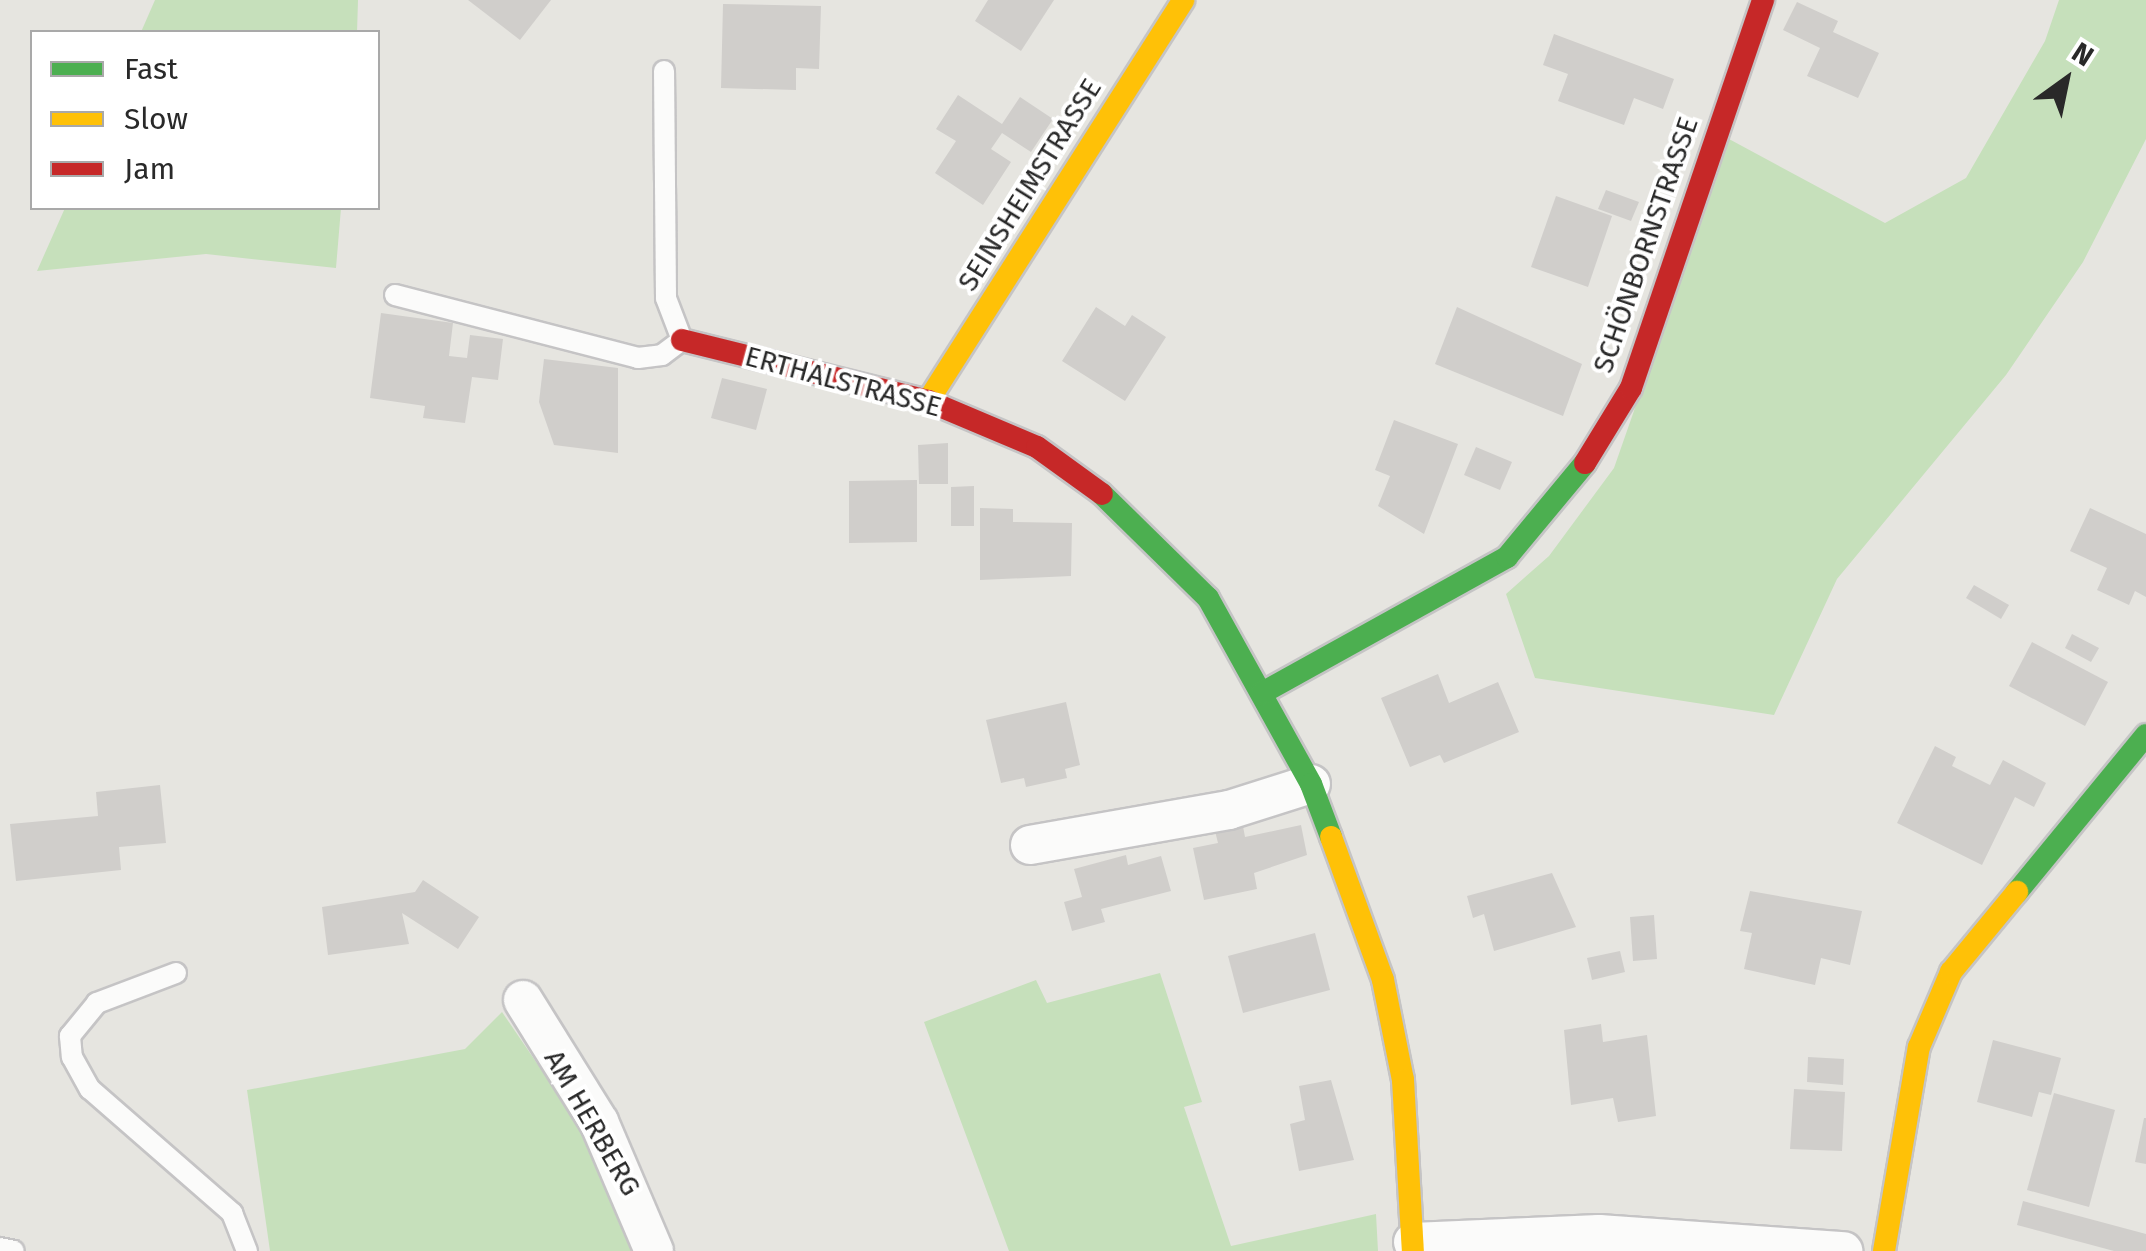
<!DOCTYPE html>
<meta charset="utf-8">
<style>
body{margin:0}
#map{position:relative;width:2146px;height:1251px;overflow:hidden;background:#e6e5e0;font-family:"Fira Sans",sans-serif}
div>[style]{position:absolute}
[style*='--x']{left:calc(var(--x)*1px);top:calc(var(--y)*1px);width:calc(var(--w)*1px);rotate:calc(var(--a)*1deg)}
.green>*{inset:0;background:#c6e0bb}
.building>*{inset:0;background:#d0cecb}
.roads{filter:drop-shadow(2px 0 #c5c4c5) drop-shadow(-2px 0 #c5c4c5) drop-shadow(0 2px #c5c4c5) drop-shadow(0 -2px #c5c4c5)}
.lane>*{height:20px;margin:-10px;padding:0 10px;transform-origin:10px;border-radius:10px;background:#fbfbfa}
.street>*{height:38px;margin:-19px;padding:0 19px;transform-origin:19px;border-radius:19px;background:#fbfbfa}
.fast>*{height:22px;margin:-11px;padding:0 11px;transform-origin:11px;border-radius:11px;background:#4caf50}
.slow>*{height:22px;margin:-11px;padding:0 11px;transform-origin:11px;border-radius:11px;background:#ffc107}
.jam>*{height:22px;margin:-11px;padding:0 11px;transform-origin:11px;border-radius:11px;background:#c62828}
span{translate:-50% -50%;white-space:nowrap;text-align:center;line-height:1.15;-webkit-text-stroke:8px #fff;paint-order:stroke}
.street-label{font-size:28px;color:#292929}
.legend{position:absolute;left:30px;top:30px;width:350px;height:180px;box-sizing:border-box;background:#fff;border:2px solid #a9a9a9;margin:0;padding:12px 18px;list-style:none;font-size:30px;color:#292929}
.legend li{display:flex;align-items:center;gap:20px;height:50px}
.legend b{width:50px;border:2px solid #a9a9a9}
.north{position:absolute;left:2016px;top:30px;width:100px;height:100px;-webkit-text-stroke:8px #fff;paint-order:stroke;rotate:33deg;font-size:28px;font-weight:700;line-height:40px;text-align:center;color:#292929}
.north::after{content:'';display:block;margin:auto;width:35px;height:45px;background:#292929;clip-path:polygon(50% 0,100% 100%,50% 72%,0 100%)}
</style>
<div id="map">
<div class="green">
<div style="clip-path:polygon(155px 0,358px 0,357px 32px,141px 32px)"></div>
<div style="clip-path:polygon(2059px 0,2146px 0,2146px 139px,2083px 262px,2006px 375px,1837px 579px,1774px 715px,1535px 678px,1506px 594px,1549px 556px,1614px 468px,1729px 139px,1885px 223px,1966px 178px,2045px 41px)"></div>
<div style="clip-path:polygon(65px 208px,341px 208px,336px 268px,206px 254px,37px 271px)"></div>
<div style="clip-path:polygon(1160px 973px,1202px 1102px,1184px 1107px,1231px 1246px,1376px 1214px,1378px 1251px,1009px 1251px,924px 1022px,1036px 980px,1047px 1003px)"></div>
<div style="clip-path:polygon(502px 1012px,579px 1125px,639px 1251px,270px 1251px,247px 1090px,465px 1049px)"></div>
</div>
<div class="building">
<div style="clip-path:polygon(468px 0,551px 0,520px 40px)"></div>
<div style="clip-path:polygon(988px 0,1054px 0,1021px 51px,975px 21px)"></div>
<div style="clip-path:polygon(1797px 2px,1838px 21px,1833px 32px,1879px 53px,1858px 98px,1807px 76px,1820px 48px,1783px 30px)"></div>
<div style="clip-path:polygon(723px 4px,821px 6px,819px 69px,796px 68px,796px 90px,721px 88px)"></div>
<div style="clip-path:polygon(1554px 34px,1674px 79px,1663px 109px,1634px 98px,1624px 125px,1558px 101px,1568px 74px,1543px 65px)"></div>
<div style="clip-path:polygon(958px 95px,1002px 124px,1020px 97px,1053px 119px,1031px 152px,1002px 133px,991px 149px,1011px 162px,983px 205px,935px 173px,956px 141px,936px 129px)"></div>
<div style="clip-path:polygon(1606px 190px,1639px 202px,1631px 221px,1598px 209px)"></div>
<div style="clip-path:polygon(1556px 196px,1612px 216px,1588px 287px,1531px 267px)"></div>
<div style="clip-path:polygon(1096px 307px,1125px 326px,1132px 315px,1166px 337px,1125px 401px,1062px 361px)"></div>
<div style="clip-path:polygon(1457px 307px,1582px 364px,1563px 416px,1435px 364px)"></div>
<div style="clip-path:polygon(381px 313px,453px 323px,449px 356px,467px 358px,470px 335px,503px 339px,498px 380px,472px 377px,465px 423px,423px 418px,425px 406px,370px 398px)"></div>
<div style="clip-path:polygon(544px 359px,618px 368px,618px 453px,554px 445px,539px 402px)"></div>
<div style="clip-path:polygon(722px 378px,767px 389px,756px 430px,711px 418px)"></div>
<div style="clip-path:polygon(1394px 420px,1458px 444px,1424px 534px,1378px 506px,1390px 476px,1375px 470px)"></div>
<div style="clip-path:polygon(948px 443px,948px 484px,919px 484px,918px 445px)"></div>
<div style="clip-path:polygon(1476px 447px,1512px 462px,1500px 490px,1464px 475px)"></div>
<div style="clip-path:polygon(917px 480px,917px 542px,849px 543px,849px 481px)"></div>
<div style="clip-path:polygon(974px 486px,974px 526px,951px 526px,951px 487px)"></div>
<div style="clip-path:polygon(980px 508px,1013px 509px,1013px 522px,1072px 523px,1071px 576px,980px 580px)"></div>
<div style="clip-path:polygon(2090px 508px,2146px 534px,2146px 597px,2135px 591px,2129px 605px,2097px 590px,2107px 568px,2070px 551px)"></div>
<div style="clip-path:polygon(1974px 585px,2009px 605px,2001px 619px,1966px 598px)"></div>
<div style="clip-path:polygon(2072px 634px,2099px 648px,2091px 662px,2065px 648px)"></div>
<div style="clip-path:polygon(2032px 642px,2108px 682px,2085px 726px,2009px 686px)"></div>
<div style="clip-path:polygon(1438px 674px,1449px 703px,1498px 682px,1519px 732px,1444px 763px,1440px 755px,1410px 767px,1381px 698px)"></div>
<div style="clip-path:polygon(1066px 702px,1080px 765px,1065px 769px,1067px 778px,1026px 787px,1024px 778px,1001px 783px,986px 720px)"></div>
<div style="clip-path:polygon(1935px 746px,1956px 757px,1952px 766px,1990px 785px,2003px 760px,2046px 783px,2034px 807px,2015px 797px,1982px 865px,1897px 823px)"></div>
<div style="clip-path:polygon(160px 785px,166px 843px,119px 847px,121px 870px,16px 881px,10px 824px,98px 816px,96px 792px)"></div>
<div style="clip-path:polygon(1242px 821px,1245px 837px,1301px 825px,1307px 855px,1254px 873px,1257px 889px,1204px 900px,1193px 848px,1218px 843px,1214px 827px)"></div>
<div style="clip-path:polygon(1126px 855px,1128px 865px,1161px 856px,1171px 891px,1101px 909px,1105px 922px,1072px 931px,1064px 902px,1082px 897px,1074px 869px)"></div>
<div style="clip-path:polygon(1552px 873px,1576px 927px,1494px 951px,1484px 914px,1473px 918px,1467px 896px)"></div>
<div style="clip-path:polygon(423px 880px,479px 917px,458px 949px,402px 913px,409px 944px,328px 955px,322px 907px,415px 892px)"></div>
<div style="clip-path:polygon(1750px 891px,1862px 911px,1850px 965px,1821px 958px,1815px 985px,1744px 969px,1752px 933px,1740px 931px)"></div>
<div style="clip-path:polygon(1654px 915px,1657px 959px,1633px 961px,1630px 917px)"></div>
<div style="clip-path:polygon(1315px 933px,1330px 990px,1243px 1013px,1228px 956px)"></div>
<div style="clip-path:polygon(1620px 951px,1625px 972px,1592px 980px,1587px 958px)"></div>
<div style="clip-path:polygon(1601px 1024px,1603px 1042px,1647px 1035px,1656px 1116px,1618px 1122px,1613px 1098px,1571px 1105px,1564px 1030px)"></div>
<div style="clip-path:polygon(1993px 1040px,2061px 1058px,2051px 1095px,2039px 1092px,2032px 1117px,1977px 1102px)"></div>
<div style="clip-path:polygon(1808px 1057px,1844px 1059px,1843px 1085px,1807px 1082px)"></div>
<div style="clip-path:polygon(1331px 1080px,1354px 1160px,1299px 1171px,1290px 1124px,1305px 1120px,1299px 1086px)"></div>
<div style="clip-path:polygon(1794px 1089px,1845px 1092px,1842px 1151px,1790px 1149px)"></div>
<div style="clip-path:polygon(2054px 1093px,2115px 1110px,2089px 1207px,2027px 1190px)"></div>
<div style="clip-path:polygon(2144px 1118px,2146px 1118px,2146px 1164px,2135px 1162px)"></div>
<div style="clip-path:polygon(2023px 1201px,2146px 1234px,2146px 1251px,2114px 1251px,2017px 1225px)"></div>
</div>
<div class="roads">
<div class="lane">
<div style="--x:395;--y:295;--w:251;--a:14.5"></div>
<div style="--x:638;--y:358;--w:24;--a:-7"></div>
<div style="--x:662;--y:355;--w:25;--a:-37"></div>
<div style="--x:682;--y:340;--w:45;--a:-110.9"></div>
<div style="--x:666;--y:298;--w:227;--a:-90.5"></div>
<div style="--x:176;--y:973;--w:85;--a:159.2"></div>
<div style="--x:97;--y:1003;--w:43;--a:129.3"></div>
<div style="--x:70;--y:1036;--w:21;--a:85"></div>
<div style="--x:72;--y:1057;--w:37;--a:61"></div>
<div style="--x:90;--y:1089;--w:189;--a:41.1"></div>
<div style="--x:232;--y:1213;--w:41;--a:68.5"></div>
<div style="--x:0;--y:1248;--w:14;--a:12"></div>
</div>
<div class="street">
<div style="--x:1030;--y:845;--w:202;--a:-10"></div>
<div style="--x:1229;--y:810;--w:86;--a:-17.6"></div>
<div style="--x:523;--y:1000;--w:144;--a:58.1"></div>
<div style="--x:599;--y:1122;--w:140;--a:66.9"></div>
<div style="--x:1413;--y:1242;--w:186;--a:-2.5"></div>
<div style="--x:1599;--y:1234;--w:245;--a:4"></div>
</div>
<div class="fast">
<div style="--x:1102;--y:494;--w:148;--a:44.5"></div>
<div style="--x:1208;--y:598;--w:213;--a:61"></div>
<div style="--x:1311;--y:784;--w:57;--a:69.3"></div>
<div style="--x:1262;--y:693;--w:280;--a:-29"></div>
<div style="--x:1507;--y:557;--w:122;--a:-50.3"></div>
<div style="--x:2017;--y:892;--w:203;--a:-50.6"></div>
</div>
<div class="slow">
<div style="--x:928;--y:401;--w:475;--a:-57.5"></div>
<div style="--x:1331;--y:837;--w:152;--a:70"></div>
<div style="--x:1383;--y:980;--w:102;--a:78.7"></div>
<div style="--x:1403;--y:1080;--w:171;--a:86.7"></div>
<div style="--x:1884;--y:1251;--w:207;--a:-80.3"></div>
<div style="--x:1919;--y:1047;--w:82;--a:-66.9"></div>
<div style="--x:1951;--y:972;--w:104;--a:-50.5"></div>
</div>
<div class="jam">
<div style="--x:682;--y:340;--w:253;--a:13.9"></div>
<div style="--x:928;--y:401;--w:118;--a:22.9"></div>
<div style="--x:1037;--y:447;--w:80;--a:35.9"></div>
<div style="--x:1585;--y:463;--w:88;--a:-58.5"></div>
<div style="--x:1631;--y:388;--w:410;--a:-71.2"></div>
</div>
</div>
<div class="street-label">
<span style="left:1030px;top:185px;rotate:-58deg">SEINSHEIMSTRASSE</span>
<span style="left:1646px;top:245px;rotate:-71deg">SCHÖNBORNSTRASSE</span>
<span style="left:843px;top:382px;rotate:15deg">ERTHALSTRASSE</span>
<span style="left:592px;top:1123px;rotate:60deg">AM HERBERG</span>
</div>
<ul class="legend">
<li><b style="height:12px;background:#4caf50"></b>Fast</li>
<li><b style="height:12px;background:#ffc107"></b>Slow</li>
<li><b style="height:12px;background:#c62828"></b>Jam</li>
</ul>
<div class="north">N</div>
</div>
